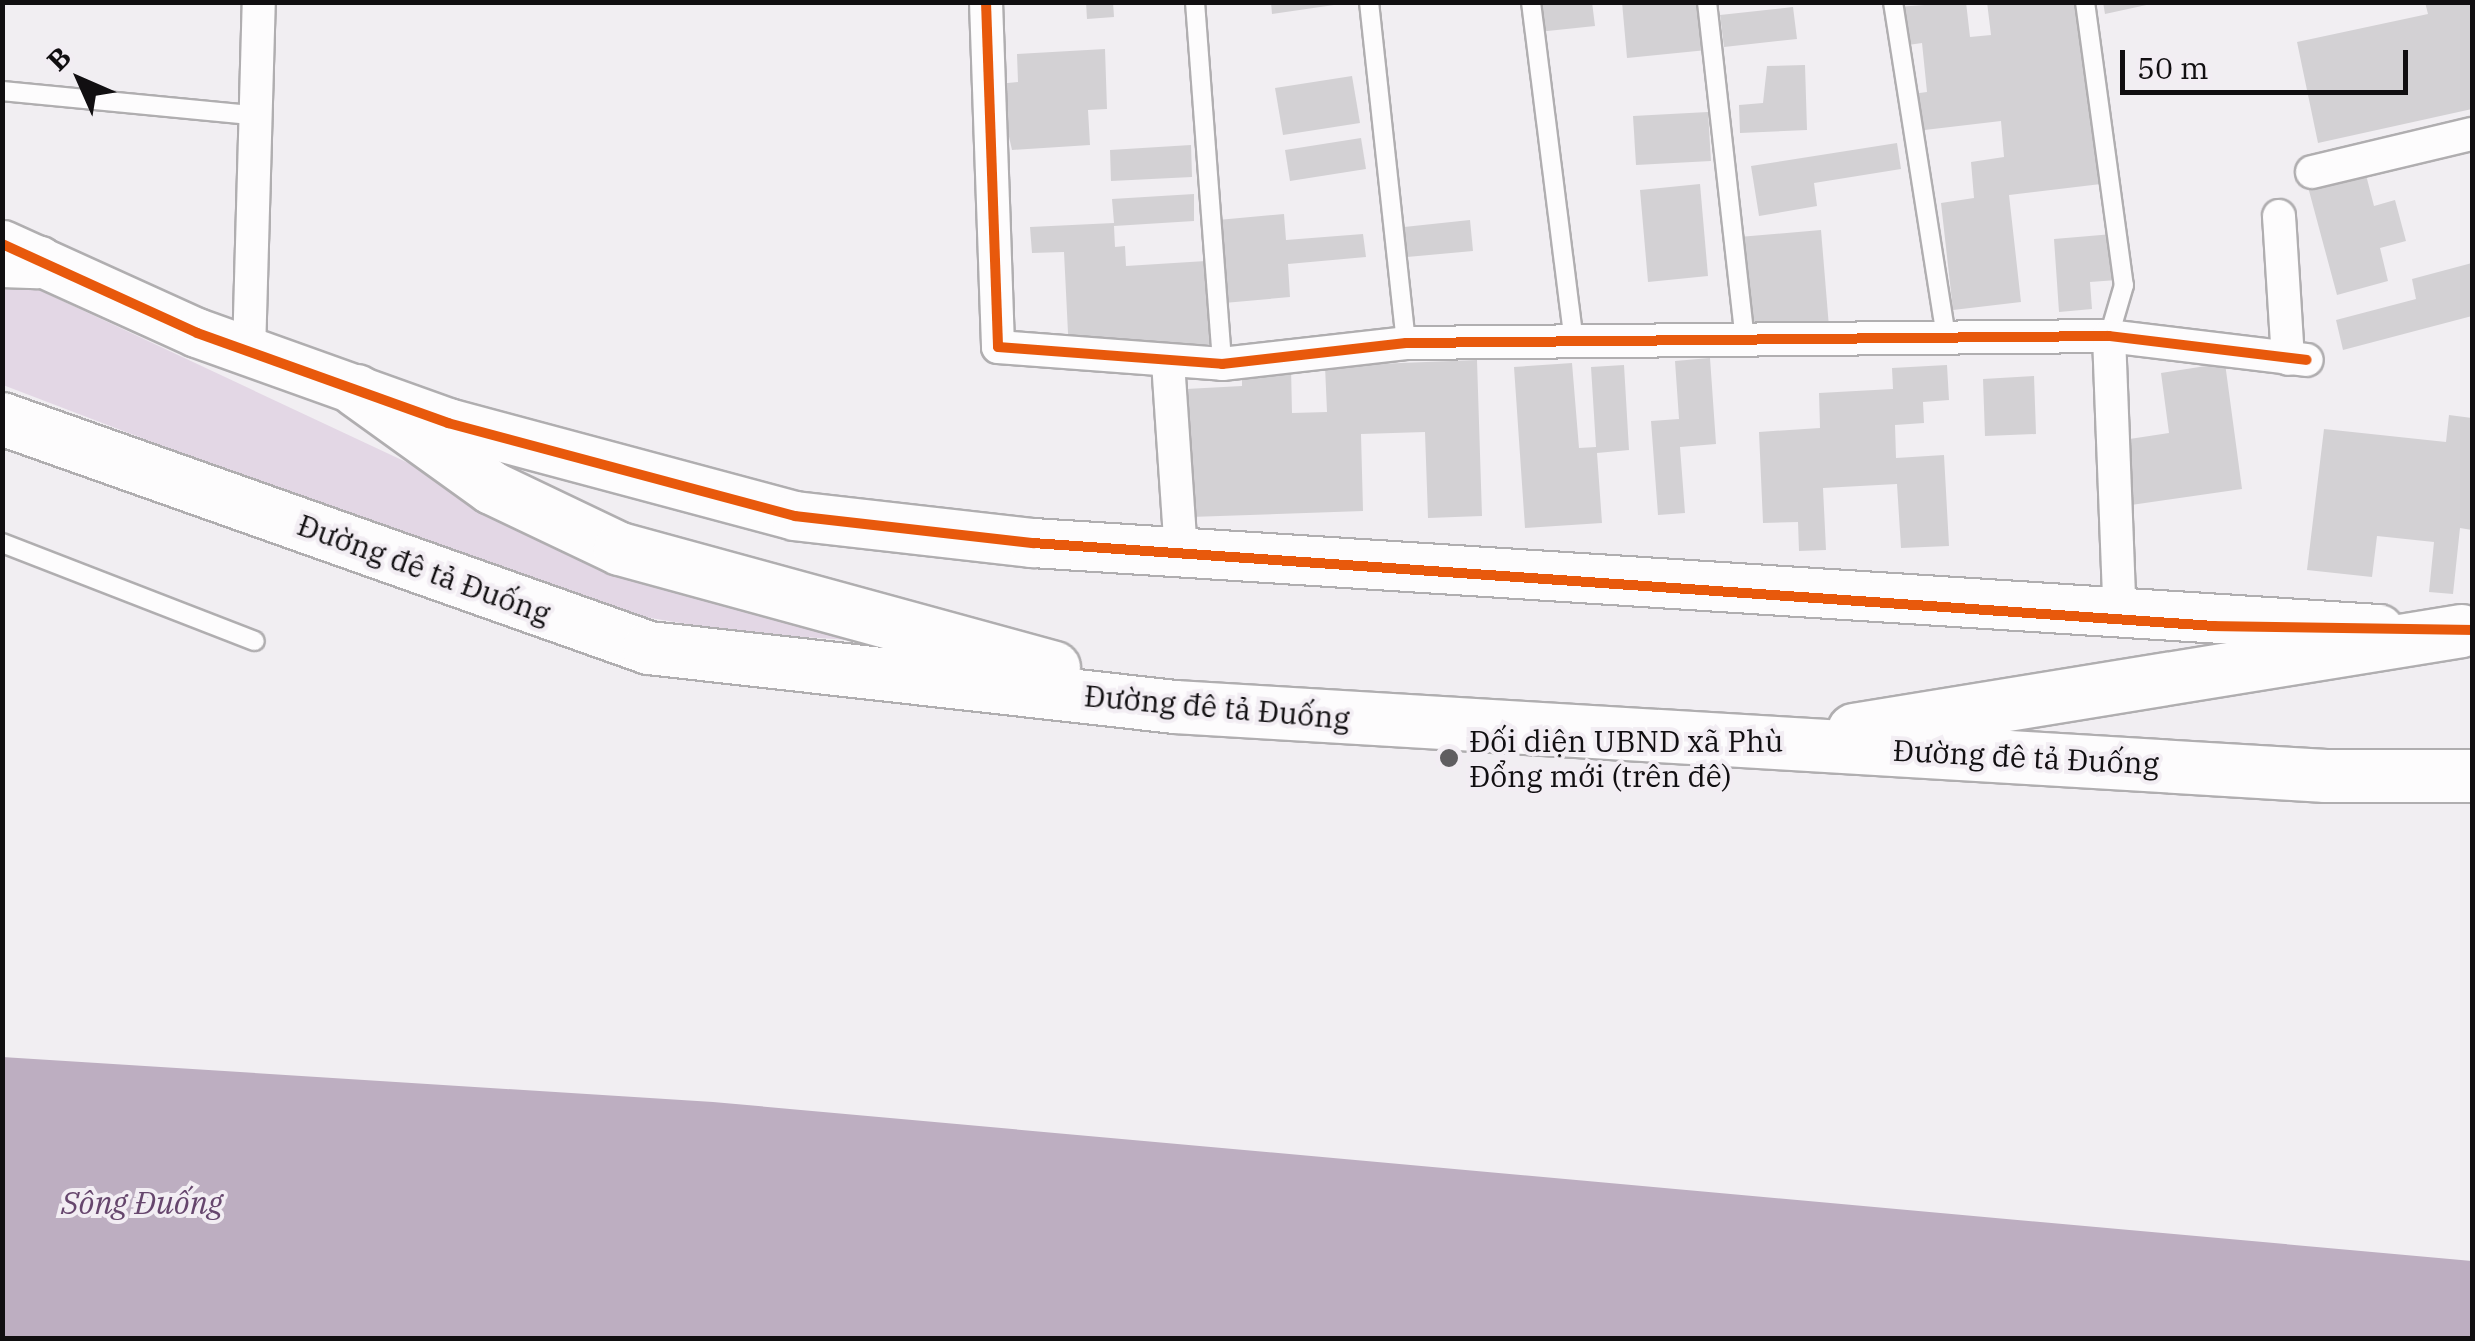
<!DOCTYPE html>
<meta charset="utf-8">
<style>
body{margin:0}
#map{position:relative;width:2475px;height:1341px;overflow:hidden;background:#f1eef2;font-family:"IBM Plex Serif",serif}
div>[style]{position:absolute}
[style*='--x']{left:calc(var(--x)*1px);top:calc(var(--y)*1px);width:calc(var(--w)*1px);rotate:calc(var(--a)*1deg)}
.green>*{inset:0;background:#e3d7e5}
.water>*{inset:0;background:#bdaec1}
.building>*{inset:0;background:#d3d1d4}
.roads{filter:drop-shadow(2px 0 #b0aeb0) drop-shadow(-2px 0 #b0aeb0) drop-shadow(0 2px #b0aeb0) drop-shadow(0 -2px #b0aeb0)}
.lane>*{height:18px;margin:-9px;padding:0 9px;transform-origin:9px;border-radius:9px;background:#fdfcfd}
.street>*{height:32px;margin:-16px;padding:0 16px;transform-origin:16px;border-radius:16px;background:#fdfcfd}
.secondary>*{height:48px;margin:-24px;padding:0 24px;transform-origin:24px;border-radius:24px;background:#fdfcfd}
.primary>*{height:52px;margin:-26px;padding:0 26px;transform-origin:26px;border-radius:26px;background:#fdfcfd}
.cycleway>*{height:10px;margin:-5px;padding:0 5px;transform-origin:5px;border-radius:5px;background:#e8590c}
.dots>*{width:28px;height:28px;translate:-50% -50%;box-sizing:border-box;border:5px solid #f2edf3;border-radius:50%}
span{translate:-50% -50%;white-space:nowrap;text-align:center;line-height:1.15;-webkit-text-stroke:8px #f2edf3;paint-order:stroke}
.street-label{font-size:30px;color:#110f11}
.poi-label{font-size:30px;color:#110f11}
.left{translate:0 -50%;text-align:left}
.water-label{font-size:32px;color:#66466d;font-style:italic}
.frame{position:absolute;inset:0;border:5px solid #110f11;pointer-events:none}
.north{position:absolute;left:30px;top:30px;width:100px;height:100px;-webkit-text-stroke:8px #f2edf3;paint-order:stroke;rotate:315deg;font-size:28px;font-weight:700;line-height:40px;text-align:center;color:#110f11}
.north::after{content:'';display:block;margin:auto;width:35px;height:45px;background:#110f11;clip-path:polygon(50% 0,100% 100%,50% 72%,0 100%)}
.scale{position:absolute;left:2120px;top:50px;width:288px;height:45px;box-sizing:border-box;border:5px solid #110f11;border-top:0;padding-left:12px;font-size:30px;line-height:35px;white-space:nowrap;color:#110f11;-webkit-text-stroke:8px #f2edf3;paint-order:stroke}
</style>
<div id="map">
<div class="green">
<div style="clip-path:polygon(3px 273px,562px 535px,910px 644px,741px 633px,584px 607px,3px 385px)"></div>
</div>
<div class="water">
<div style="clip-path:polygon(2px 1057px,713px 1102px,2472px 1261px,2472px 1338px,3px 1338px)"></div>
</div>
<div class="building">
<div style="clip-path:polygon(1086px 2px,1113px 2px,1114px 17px,1087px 19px)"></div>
<div style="clip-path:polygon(1271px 2px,1334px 2px,1334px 5px,1272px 14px)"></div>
<div style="clip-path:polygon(1534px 2px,1592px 2px,1595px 26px,1538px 32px)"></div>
<div style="clip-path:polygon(1622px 2px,1703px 2px,1707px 50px,1627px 58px)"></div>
<div style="clip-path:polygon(1966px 2px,1970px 37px,1991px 35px,1987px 2px,2081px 5px,2101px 184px,2009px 195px,2021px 302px,1953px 310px,1941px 203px,1974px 198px,1971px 162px,2004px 157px,2001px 121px,1916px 131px,1912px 94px,1927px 92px,1922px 43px,1901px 46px,1897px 7px)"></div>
<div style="clip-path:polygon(2103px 2px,2151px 2px,2151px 4px,2105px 14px)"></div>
<div style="clip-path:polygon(2425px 2px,2472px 2px,2472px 109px,2318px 143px,2297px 42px,2428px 14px)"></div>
<div style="clip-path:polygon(1793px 7px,1797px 39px,1724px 47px,1720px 15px)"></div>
<div style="clip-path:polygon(1105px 49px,1107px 109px,1088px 110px,1090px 145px,1012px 150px,997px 84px,1018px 82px,1017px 54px)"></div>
<div style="clip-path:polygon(1805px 65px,1807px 130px,1740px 133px,1739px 105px,1763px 103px,1767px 66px)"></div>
<div style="clip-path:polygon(1352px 76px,1360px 123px,1283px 135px,1275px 88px)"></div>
<div style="clip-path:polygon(1708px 112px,1711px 161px,1636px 165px,1633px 116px)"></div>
<div style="clip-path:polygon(1361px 138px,1366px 169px,1290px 181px,1285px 150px)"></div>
<div style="clip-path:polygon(1897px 143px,1901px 169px,1814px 183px,1817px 206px,1759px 216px,1751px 166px)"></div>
<div style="clip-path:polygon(1191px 145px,1192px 177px,1111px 181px,1110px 150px)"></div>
<div style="clip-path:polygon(2365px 171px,2374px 206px,2395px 200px,2406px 241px,2380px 248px,2388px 281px,2337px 295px,2308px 187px)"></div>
<div style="clip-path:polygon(1700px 184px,1708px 276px,1648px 282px,1640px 190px)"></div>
<div style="clip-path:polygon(1194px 194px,1194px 221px,1114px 226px,1115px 247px,1125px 246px,1126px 266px,1206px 261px,1211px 344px,1069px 353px,1064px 252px,1032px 253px,1030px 227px,1114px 223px,1112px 199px)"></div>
<div style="clip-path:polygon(1284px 214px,1286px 240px,1363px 234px,1366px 257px,1288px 264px,1290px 297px,1224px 303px,1218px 220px)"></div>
<div style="clip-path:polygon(1470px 220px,1473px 251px,1407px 257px,1404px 227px)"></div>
<div style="clip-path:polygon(1821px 230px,1829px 327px,1747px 333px,1739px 237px)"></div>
<div style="clip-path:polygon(2113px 234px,2117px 280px,2090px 282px,2092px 309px,2059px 312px,2054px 239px)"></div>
<div style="clip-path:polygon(2472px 263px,2472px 316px,2343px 350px,2336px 320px,2416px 299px,2412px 279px)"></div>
<div style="clip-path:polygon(1710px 358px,1716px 444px,1680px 447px,1685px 513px,1658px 515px,1651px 421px,1679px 419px,1675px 361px)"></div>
<div style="clip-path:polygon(1477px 360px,1482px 516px,1428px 518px,1425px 432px,1361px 434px,1363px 511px,1190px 517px,1186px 389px,1242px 386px,1242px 369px,1291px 367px,1292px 413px,1327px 412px,1325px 366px)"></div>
<div style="clip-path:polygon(1572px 363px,1579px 448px,1596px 447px,1591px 367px,1624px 365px,1629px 450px,1597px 453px,1602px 523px,1525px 528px,1514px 367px)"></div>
<div style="clip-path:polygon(2225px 363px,2242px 489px,2131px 505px,2123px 440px,2169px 433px,2161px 373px)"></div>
<div style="clip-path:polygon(1947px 365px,1949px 400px,1923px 402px,1924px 423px,1895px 425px,1896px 458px,1944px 455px,1949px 546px,1901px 548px,1897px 484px,1823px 488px,1826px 550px,1799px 551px,1798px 522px,1763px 523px,1759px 432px,1820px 428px,1819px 393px,1893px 389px,1892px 368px)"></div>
<div style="clip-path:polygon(2034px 376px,2036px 434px,1985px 436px,1983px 379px)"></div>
<div style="clip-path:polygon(2449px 415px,2472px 418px,2472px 530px,2460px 528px,2453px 594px,2429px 592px,2434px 542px,2377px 536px,2372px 577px,2307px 570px,2324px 429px,2446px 442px)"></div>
</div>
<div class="roads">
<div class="lane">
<div style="--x:1195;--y:2;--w:363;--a:85.7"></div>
<div style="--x:1369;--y:2;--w:343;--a:83.8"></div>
<div style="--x:1531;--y:2;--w:343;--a:82.8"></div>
<div style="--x:1707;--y:2;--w:340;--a:83.6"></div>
<div style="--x:1893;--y:2;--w:340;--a:81"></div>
<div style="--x:2085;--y:2;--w:286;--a:82.2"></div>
<div style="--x:2124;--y:285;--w:53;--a:106.4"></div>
<div style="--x:2;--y:91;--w:251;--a:5.5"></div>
<div style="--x:2;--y:543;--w:271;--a:21.2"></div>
</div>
<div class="street">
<div style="--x:986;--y:2;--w:345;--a:88"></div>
<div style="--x:998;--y:347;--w:225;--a:4.3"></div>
<div style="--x:1222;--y:364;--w:185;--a:-6.5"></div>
<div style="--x:1406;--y:343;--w:703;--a:-0.57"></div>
<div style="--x:2109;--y:336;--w:199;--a:6.9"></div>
<div style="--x:2312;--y:172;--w:164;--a:-13.4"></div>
<div style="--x:2279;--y:216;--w:143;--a:86.4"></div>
<div style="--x:2109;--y:336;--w:283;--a:87.8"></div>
<div style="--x:249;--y:352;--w:350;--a:-88.4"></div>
<div style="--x:1168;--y:362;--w:190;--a:86.1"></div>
</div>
<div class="secondary">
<div style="--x:3;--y:245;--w:213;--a:24.4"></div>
<div style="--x:197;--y:333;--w:267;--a:19.7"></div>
<div style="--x:448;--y:423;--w:359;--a:15"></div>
<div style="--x:795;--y:516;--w:240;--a:6.5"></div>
<div style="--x:1033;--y:543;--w:1349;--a:3.66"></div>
</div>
<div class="primary">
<div style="--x:2;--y:261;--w:36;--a:2"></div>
<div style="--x:357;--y:391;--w:166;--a:35.7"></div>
<div style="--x:492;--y:488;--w:142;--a:25.5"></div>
<div style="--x:620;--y:549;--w:450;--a:15.3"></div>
<div style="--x:2;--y:419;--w:686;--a:19.49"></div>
<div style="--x:649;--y:648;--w:529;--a:6.4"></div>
<div style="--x:1175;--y:707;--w:1153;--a:3.43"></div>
<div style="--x:2326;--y:776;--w:146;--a:0"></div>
<div style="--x:1854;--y:730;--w:616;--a:-9.25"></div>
</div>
</div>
<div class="cycleway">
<div style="--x:986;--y:2;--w:345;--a:88"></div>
<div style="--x:998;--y:347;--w:225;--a:4.3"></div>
<div style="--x:1222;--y:364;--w:185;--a:-6.5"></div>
<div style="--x:1406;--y:343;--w:703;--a:-0.57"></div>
<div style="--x:2109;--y:336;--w:199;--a:6.9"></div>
<div style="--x:2;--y:244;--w:214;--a:24.5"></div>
<div style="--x:197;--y:333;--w:267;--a:19.7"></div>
<div style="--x:448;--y:423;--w:359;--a:15"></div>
<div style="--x:795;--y:516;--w:240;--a:6.5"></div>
<div style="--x:1033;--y:543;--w:1184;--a:4.02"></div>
<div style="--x:2214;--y:626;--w:258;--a:0.9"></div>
</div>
<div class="dots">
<div style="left:1449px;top:758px;background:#5f5d60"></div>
</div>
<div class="street-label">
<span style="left:424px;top:569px;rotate:20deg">Đường đê tả Đuống</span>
<span style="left:1217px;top:707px;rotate:5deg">Đường đê tả Đuống</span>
<span style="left:2026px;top:757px;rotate:3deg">Đường đê tả Đuống</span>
</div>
<div class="poi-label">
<span class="left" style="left:1469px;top:758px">Đối diện UBND xã Phù<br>Đổng mới (trên đê)</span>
</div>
<div class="water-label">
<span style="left:142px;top:1202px">Sông Đuống</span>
</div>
<div class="frame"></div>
<div class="north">B</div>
<div class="scale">50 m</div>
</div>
